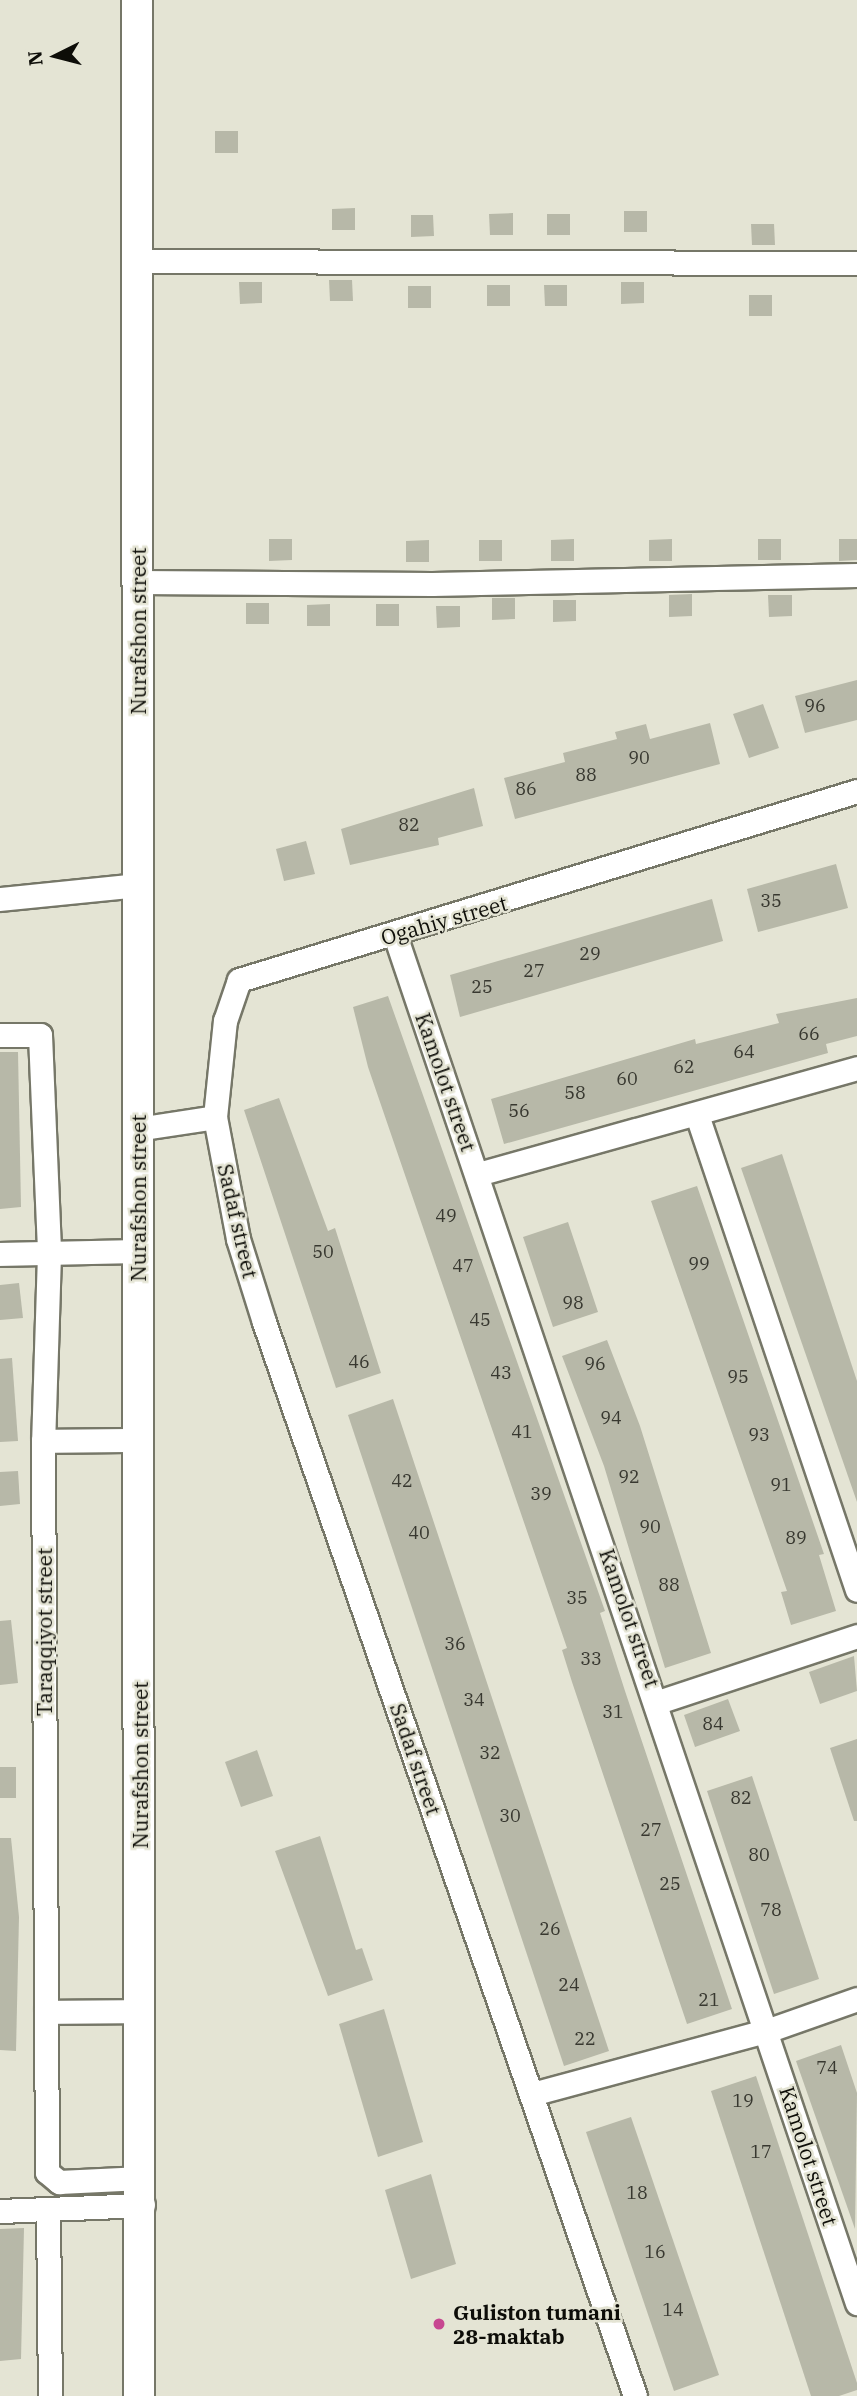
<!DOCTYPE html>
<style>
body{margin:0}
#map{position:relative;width:857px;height:2396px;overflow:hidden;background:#e4e4d4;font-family:"IBM Plex Serif",serif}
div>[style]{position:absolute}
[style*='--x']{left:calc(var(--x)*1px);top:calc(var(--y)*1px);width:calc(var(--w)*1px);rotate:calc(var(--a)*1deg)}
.building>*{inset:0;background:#b7b8a8}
.roads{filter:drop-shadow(2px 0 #767768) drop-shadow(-2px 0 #767768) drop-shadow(0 2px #767768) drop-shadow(0 -2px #767768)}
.minor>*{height:23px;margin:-11.5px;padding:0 11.5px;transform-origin:11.5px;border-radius:11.5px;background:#fff}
.tertiary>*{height:30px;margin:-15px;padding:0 15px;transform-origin:15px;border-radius:15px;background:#fff}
.dots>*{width:19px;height:19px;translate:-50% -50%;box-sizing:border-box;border:4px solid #e4e4d4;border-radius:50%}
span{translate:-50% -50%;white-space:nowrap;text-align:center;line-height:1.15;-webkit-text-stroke:5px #e4e4d4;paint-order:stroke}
.number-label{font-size:18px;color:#383830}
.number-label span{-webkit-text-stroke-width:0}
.street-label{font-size:21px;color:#0d0d08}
.poi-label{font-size:21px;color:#0d0d08;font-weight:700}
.left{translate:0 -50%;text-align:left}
.north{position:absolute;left:21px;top:21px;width:70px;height:70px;-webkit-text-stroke:5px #e4e4d4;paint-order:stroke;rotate:264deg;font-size:19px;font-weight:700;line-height:28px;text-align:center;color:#0d0d08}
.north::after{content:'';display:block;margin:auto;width:24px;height:32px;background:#0d0d08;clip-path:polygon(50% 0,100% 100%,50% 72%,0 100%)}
</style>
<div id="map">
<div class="building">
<div style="clip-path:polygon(215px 131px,238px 131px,238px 153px,215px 153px)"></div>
<div style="clip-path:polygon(355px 208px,355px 230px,332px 230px,332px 209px)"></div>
<div style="clip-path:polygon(624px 211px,647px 211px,647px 232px,624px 232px)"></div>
<div style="clip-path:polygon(513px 213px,513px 235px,490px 235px,489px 214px)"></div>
<div style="clip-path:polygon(547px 214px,570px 214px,570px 235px,547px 235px)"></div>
<div style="clip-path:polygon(411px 215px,433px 215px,434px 236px,411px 237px)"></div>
<div style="clip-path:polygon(751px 224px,774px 224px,775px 245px,752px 245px)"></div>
<div style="clip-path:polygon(329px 280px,352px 280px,353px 301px,330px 301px)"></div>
<div style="clip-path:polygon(239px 282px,262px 282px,262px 303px,240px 304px)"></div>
<div style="clip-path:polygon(621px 282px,644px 282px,644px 303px,621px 304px)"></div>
<div style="clip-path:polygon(487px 285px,510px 285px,510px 306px,487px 306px)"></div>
<div style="clip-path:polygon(544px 285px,567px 285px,567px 306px,545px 306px)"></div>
<div style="clip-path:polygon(408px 286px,431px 286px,431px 308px,408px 308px)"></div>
<div style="clip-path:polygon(749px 295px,772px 295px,772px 316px,749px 316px)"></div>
<div style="clip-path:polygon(269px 539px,292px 539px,292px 560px,269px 561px)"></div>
<div style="clip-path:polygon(574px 539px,574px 561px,551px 561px,551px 540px)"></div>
<div style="clip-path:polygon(672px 539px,672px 561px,649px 561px,649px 540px)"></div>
<div style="clip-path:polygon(758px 539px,781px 539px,781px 560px,758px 560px)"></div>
<div style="clip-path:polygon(839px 539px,857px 539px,857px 560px,839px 561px)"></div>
<div style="clip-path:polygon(429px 540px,429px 562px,406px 562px,406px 541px)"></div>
<div style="clip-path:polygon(479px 540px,502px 540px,502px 561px,479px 561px)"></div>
<div style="clip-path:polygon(692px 594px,692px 616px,669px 617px,669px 595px)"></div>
<div style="clip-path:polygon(768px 595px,792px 595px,792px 616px,769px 617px)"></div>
<div style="clip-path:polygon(492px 598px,515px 598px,515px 619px,492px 620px)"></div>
<div style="clip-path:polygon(553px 600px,576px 600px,576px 621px,553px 622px)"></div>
<div style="clip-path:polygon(246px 603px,269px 603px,269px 624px,246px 624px)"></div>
<div style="clip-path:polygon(330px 604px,330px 626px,307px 626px,307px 605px)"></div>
<div style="clip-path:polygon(376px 604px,399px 604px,399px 626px,376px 626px)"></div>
<div style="clip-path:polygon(436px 606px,460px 606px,460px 627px,437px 628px)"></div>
<div style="clip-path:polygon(857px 680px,857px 720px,805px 733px,795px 696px)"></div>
<div style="clip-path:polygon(763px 704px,779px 748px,749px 758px,733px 714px)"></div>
<div style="clip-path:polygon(710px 723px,720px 764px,515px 819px,504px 778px,565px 762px,563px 753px,617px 739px,615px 732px,646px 724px,650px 739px)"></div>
<div style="clip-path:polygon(474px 788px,483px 826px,438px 838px,439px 845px,350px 865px,341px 829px)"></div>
<div style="clip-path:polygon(306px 841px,315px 874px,284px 881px,276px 849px)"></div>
<div style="clip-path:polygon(836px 864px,848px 908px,758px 932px,747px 889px)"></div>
<div style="clip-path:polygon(712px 899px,723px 941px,460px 1017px,450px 975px)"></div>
<div style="clip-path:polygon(388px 996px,605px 1611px,600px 1613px,625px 1691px,732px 2009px,687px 2024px,572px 1682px,562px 1650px,567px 1648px,368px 1067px,353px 1007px)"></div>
<div style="clip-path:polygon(857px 998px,857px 1036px,826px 1044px,828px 1053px,504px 1144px,491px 1099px,695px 1039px,696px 1044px,779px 1023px,776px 1014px)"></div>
<div style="clip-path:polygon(0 1052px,18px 1052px,21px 1207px,0 1209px)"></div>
<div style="clip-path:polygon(279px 1098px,328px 1231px,335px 1228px,381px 1373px,336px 1388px,244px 1110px)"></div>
<div style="clip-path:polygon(782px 1154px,857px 1381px,857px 1502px,741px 1168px)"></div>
<div style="clip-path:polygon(697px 1186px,824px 1554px,819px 1555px,836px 1611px,791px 1625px,781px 1592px,787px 1591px,651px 1201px)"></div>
<div style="clip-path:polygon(568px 1222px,598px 1312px,553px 1327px,523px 1237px)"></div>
<div style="clip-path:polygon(19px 1283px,23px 1318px,0 1320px,0 1285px)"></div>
<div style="clip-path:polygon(607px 1340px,640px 1426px,711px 1653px,665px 1668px,604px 1466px,562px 1356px)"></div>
<div style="clip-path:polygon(12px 1358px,18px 1441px,0 1442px,0 1359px)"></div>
<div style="clip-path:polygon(393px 1399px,609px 2051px,564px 2066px,348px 1415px)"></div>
<div style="clip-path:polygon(18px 1471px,20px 1504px,0 1506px,0 1472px)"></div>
<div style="clip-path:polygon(11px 1620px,18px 1683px,0 1685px,0 1621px)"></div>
<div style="clip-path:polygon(854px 1656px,857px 1691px,820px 1704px,809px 1672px)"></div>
<div style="clip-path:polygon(728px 1699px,740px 1731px,695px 1747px,684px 1715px)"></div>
<div style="clip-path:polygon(857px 1739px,857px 1821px,854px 1821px,830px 1748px)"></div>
<div style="clip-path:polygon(257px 1750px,273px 1796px,241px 1807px,225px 1762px)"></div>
<div style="clip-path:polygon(0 1767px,16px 1767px,16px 1798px,0 1798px)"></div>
<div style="clip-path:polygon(752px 1776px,819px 1979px,774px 1994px,707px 1791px)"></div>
<div style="clip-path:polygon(320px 1836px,356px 1950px,362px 1948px,373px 1980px,328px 1996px,275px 1851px)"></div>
<div style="clip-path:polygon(0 1838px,11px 1838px,19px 1917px,16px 2051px,0 2050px)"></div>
<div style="clip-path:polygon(384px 2009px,423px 2142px,378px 2157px,339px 2024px)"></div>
<div style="clip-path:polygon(841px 2045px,857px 2093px,855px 2229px,796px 2061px)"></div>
<div style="clip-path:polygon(756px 2076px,857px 2383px,857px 2390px,839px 2396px,811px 2396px,711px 2091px)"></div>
<div style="clip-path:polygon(631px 2117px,719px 2375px,674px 2391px,586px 2132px)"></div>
<div style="clip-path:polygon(431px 2174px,456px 2264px,411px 2279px,385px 2190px)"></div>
<div style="clip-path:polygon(24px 2228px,21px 2359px,0 2361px,0 2229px)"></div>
</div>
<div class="roads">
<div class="minor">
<div style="--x:135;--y:261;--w:722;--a:0.16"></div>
<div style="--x:137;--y:582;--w:295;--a:0.4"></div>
<div style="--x:432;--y:584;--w:425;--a:-1.2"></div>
<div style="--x:0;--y:899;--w:140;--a:-5.8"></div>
<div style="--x:395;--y:935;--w:1444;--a:71.34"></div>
<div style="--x:0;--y:1035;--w:40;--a:0"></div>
<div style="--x:40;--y:1035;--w:219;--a:87.6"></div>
<div style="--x:49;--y:1254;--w:187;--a:91.8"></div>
<div style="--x:43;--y:1441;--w:731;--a:89.69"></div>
<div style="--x:47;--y:2172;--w:16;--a:40"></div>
<div style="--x:59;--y:2182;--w:83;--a:-2.8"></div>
<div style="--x:697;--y:1115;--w:501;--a:71.38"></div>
<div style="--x:215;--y:1117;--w:124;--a:79.3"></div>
<div style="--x:238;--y:1239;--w:87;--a:72.6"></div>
<div style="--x:264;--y:1322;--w:1136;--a:70.94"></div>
<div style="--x:137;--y:1129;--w:79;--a:-8.7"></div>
<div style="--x:215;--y:1117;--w:97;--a:-84.1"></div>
<div style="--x:225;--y:1021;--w:43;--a:-71.1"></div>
<div style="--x:239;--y:980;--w:646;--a:-17"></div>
<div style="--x:478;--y:1174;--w:394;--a:-15.6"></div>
<div style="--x:0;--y:1254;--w:138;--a:-1.2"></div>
<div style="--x:43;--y:1441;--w:97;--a:-0.6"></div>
<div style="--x:658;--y:1702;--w:210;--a:-18.3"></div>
<div style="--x:46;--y:2012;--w:95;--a:-0.6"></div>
<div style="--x:532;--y:2094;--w:245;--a:-15.1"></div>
<div style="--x:769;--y:2030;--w:93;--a:-19.4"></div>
<div style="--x:48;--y:2209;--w:187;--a:89.4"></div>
<div style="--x:0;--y:2211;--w:143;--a:-2.4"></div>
</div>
<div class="tertiary">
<div style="--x:137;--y:0;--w:2396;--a:89.95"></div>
</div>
</div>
<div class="dots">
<div style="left:439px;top:2324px;background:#c74791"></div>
</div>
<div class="number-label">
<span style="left:815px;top:706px">96</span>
<span style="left:639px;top:758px">90</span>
<span style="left:586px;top:775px">88</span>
<span style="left:526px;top:789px">86</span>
<span style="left:409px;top:825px">82</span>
<span style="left:771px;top:901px">35</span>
<span style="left:590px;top:954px">29</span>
<span style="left:534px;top:971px">27</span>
<span style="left:482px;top:987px">25</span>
<span style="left:809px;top:1034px">66</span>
<span style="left:744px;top:1052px">64</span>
<span style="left:684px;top:1067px">62</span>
<span style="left:627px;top:1079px">60</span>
<span style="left:575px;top:1093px">58</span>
<span style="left:519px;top:1111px">56</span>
<span style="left:446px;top:1216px">49</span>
<span style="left:323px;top:1252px">50</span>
<span style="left:699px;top:1264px">99</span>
<span style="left:463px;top:1266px">47</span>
<span style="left:573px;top:1303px">98</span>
<span style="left:480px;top:1320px">45</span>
<span style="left:359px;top:1362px">46</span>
<span style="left:595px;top:1364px">96</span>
<span style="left:501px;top:1373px">43</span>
<span style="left:738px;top:1377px">95</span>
<span style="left:611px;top:1418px">94</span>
<span style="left:522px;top:1432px">41</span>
<span style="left:759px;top:1435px">93</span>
<span style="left:629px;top:1477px">92</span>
<span style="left:402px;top:1481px">42</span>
<span style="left:781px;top:1485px">91</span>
<span style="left:541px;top:1494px">39</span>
<span style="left:650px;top:1527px">90</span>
<span style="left:419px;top:1533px">40</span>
<span style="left:796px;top:1538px">89</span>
<span style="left:669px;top:1585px">88</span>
<span style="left:577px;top:1598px">35</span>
<span style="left:455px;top:1644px">36</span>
<span style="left:591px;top:1659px">33</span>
<span style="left:474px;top:1700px">34</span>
<span style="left:613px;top:1712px">31</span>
<span style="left:713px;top:1724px">84</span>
<span style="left:490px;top:1753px">32</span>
<span style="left:741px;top:1798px">82</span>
<span style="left:510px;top:1816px">30</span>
<span style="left:651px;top:1830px">27</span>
<span style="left:759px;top:1855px">80</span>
<span style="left:670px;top:1884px">25</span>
<span style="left:771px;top:1910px">78</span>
<span style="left:550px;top:1929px">26</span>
<span style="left:569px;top:1985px">24</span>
<span style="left:709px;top:2000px">21</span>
<span style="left:585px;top:2039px">22</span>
<span style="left:827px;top:2068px">74</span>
<span style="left:743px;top:2101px">19</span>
<span style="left:761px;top:2152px">17</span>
<span style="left:637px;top:2193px">18</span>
<span style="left:655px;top:2252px">16</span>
<span style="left:673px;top:2310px">14</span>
</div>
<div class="street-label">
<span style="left:138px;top:631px;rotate:-90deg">Nurafshon street</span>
<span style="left:444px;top:920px;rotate:-16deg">Ogahiy street</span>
<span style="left:446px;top:1082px;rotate:71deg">Kamolot street</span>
<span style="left:138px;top:1198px;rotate:-90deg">Nurafshon street</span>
<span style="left:238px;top:1221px;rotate:77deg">Sadaf street</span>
<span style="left:630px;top:1618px;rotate:71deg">Kamolot street</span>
<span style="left:44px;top:1632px;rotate:-90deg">Taraqqiyot street</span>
<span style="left:416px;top:1759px;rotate:71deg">Sadaf street</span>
<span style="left:140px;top:1765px;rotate:-90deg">Nurafshon street</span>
<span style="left:809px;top:2156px;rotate:72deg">Kamolot street</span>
</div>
<div class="poi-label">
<span class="left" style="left:453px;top:2324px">Guliston tumani<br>28-maktab</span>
</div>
<div class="north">N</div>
</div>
